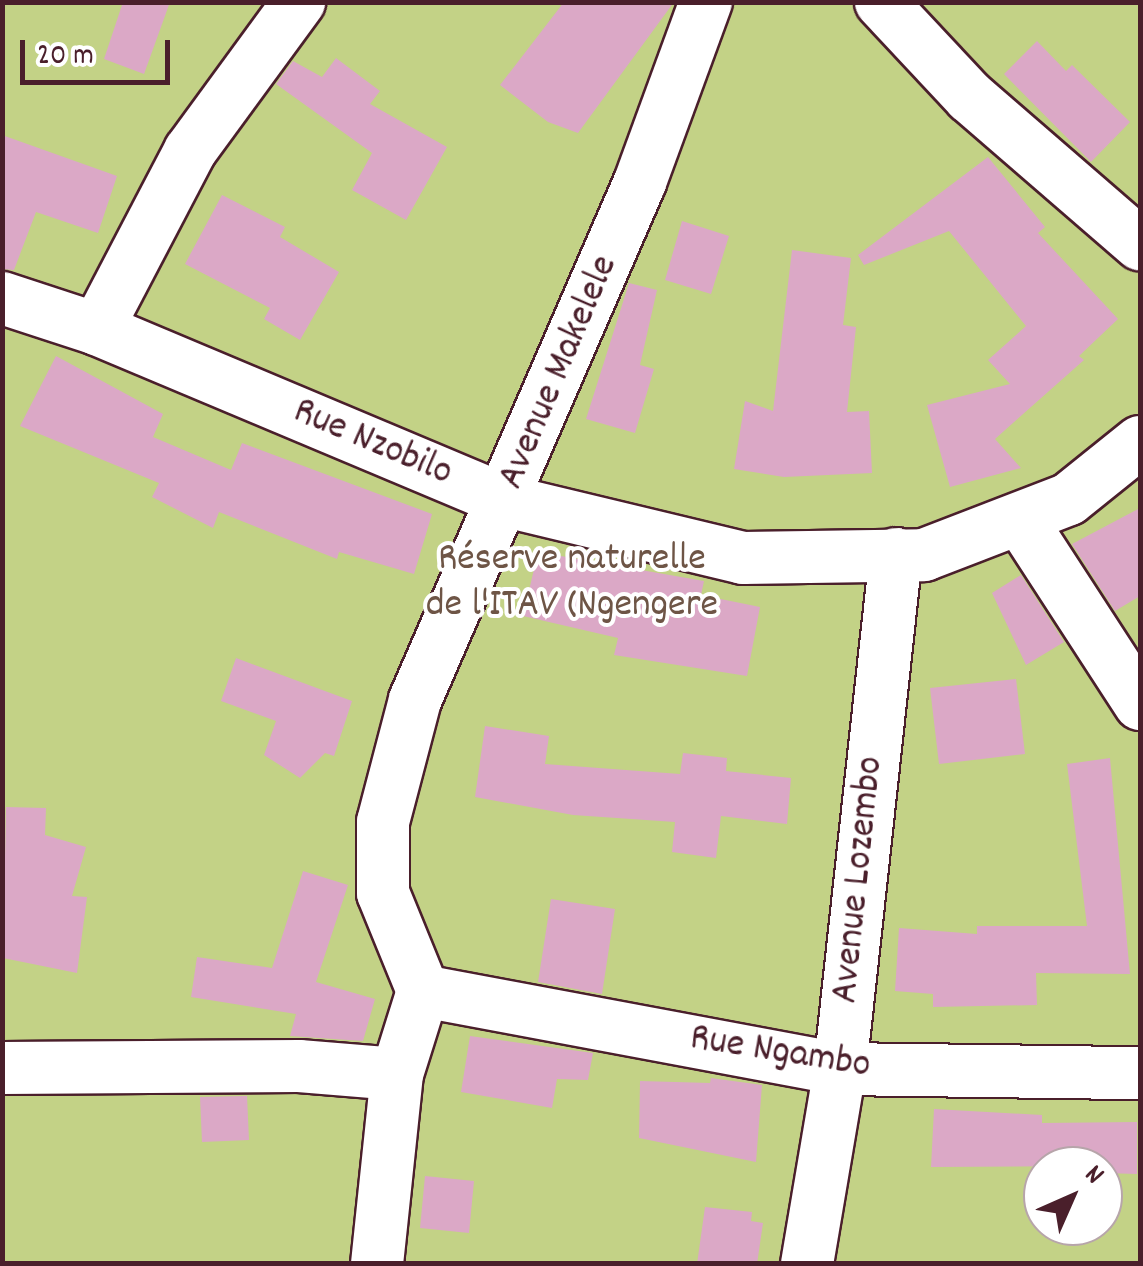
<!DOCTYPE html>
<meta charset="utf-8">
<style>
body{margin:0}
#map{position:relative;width:1143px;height:1266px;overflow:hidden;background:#f4e5ee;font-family:Dekko,sans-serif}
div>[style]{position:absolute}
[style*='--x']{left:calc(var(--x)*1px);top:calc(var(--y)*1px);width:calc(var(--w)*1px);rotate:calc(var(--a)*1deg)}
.green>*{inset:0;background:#c3d286}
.building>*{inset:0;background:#dba8c6}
.roads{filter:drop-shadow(2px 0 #4a1f2b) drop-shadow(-2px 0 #4a1f2b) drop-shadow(0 2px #4a1f2b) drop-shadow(0 -2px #4a1f2b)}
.minor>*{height:52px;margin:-26px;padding:0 26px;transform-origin:26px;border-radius:26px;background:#fff}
span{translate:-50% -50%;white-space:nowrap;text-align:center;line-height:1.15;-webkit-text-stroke:8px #fff;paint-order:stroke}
.street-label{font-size:40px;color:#4a1f2b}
.park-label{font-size:40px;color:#6e5546}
.frame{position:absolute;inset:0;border:5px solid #4a1f2b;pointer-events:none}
.north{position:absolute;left:1023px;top:1146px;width:100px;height:100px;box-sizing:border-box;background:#fff;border:2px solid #b7a5aa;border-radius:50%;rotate:45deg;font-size:28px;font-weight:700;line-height:40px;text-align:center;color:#4a1f2b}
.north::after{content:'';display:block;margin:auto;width:35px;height:45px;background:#4a1f2b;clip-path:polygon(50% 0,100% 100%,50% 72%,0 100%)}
.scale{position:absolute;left:20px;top:40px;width:150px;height:45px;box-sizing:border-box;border:5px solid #4a1f2b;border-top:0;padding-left:12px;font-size:30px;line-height:35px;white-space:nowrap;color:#4a1f2b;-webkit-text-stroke:8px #fff;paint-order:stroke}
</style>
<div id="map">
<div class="green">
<div style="clip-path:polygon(evenodd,2px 3px,1140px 3px,1140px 1263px,3px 1263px,2px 3px,1043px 1166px,1103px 1166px,1103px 1226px,1043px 1226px,1043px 1166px)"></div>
</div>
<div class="building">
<div style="clip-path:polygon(123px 2px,170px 2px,144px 74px,104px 59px)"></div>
<div style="clip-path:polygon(564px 2px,674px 2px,578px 133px,548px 122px,500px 85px)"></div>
<div style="clip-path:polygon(1037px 41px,1066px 71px,1072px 65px,1130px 122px,1091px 162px,1004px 74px)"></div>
<div style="clip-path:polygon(336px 58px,380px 91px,370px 104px,447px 147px,406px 220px,352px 190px,372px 153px,276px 84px,293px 61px,322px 77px)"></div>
<div style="clip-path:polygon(2px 135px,117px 176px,98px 233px,36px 212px,14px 270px,2px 269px)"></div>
<div style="clip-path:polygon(988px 157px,1045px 227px,1038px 233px,1118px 319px,1079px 356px,1084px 360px,995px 439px,1021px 468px,950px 487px,927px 405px,1010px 384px,988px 360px,1026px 326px,949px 231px,864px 265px,858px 255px)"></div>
<div style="clip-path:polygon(222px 195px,285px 227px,280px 237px,339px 272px,300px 340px,264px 319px,270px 308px,185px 264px)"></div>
<div style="clip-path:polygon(682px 221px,729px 236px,711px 294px,665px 280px)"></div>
<div style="clip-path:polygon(792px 250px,851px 258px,843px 325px,856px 327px,847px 412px,869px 411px,872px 473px,784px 477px,734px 469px,745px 401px,773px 411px)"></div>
<div style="clip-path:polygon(629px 283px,657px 290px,640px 365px,654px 369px,635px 433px,586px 419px)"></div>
<div style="clip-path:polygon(56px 356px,163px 414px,153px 437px,231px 470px,242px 443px,432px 514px,414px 574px,339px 552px,337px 559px,219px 512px,213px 528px,152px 497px,159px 483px,20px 426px)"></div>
<div style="clip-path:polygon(1140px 508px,1140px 596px,1115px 611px,1072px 544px)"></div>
<div style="clip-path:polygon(538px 552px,704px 581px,701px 595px,760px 607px,747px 676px,614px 655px,618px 638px,523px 616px)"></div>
<div style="clip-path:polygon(1021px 575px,1064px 642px,1026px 665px,992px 593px)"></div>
<div style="clip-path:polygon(236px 658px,352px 701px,334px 756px,325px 753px,300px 778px,264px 755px,276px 721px,221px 701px)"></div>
<div style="clip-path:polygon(1016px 679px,1025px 754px,939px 764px,930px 688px)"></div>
<div style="clip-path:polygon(485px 726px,549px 736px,545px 764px,680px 774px,683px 753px,727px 758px,726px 771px,791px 778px,787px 824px,721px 816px,716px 858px,672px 852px,675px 822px,573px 815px,475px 797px)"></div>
<div style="clip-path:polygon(1110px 758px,1130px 974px,1036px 973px,1037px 1005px,933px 1007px,933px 994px,895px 991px,899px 928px,977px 934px,977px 926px,1087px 926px,1067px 764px)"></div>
<div style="clip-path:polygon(6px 807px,46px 808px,45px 835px,86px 847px,72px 896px,87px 897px,77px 973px,3px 958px)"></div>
<div style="clip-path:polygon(303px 871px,348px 885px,316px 982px,375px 999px,363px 1041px,290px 1036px,296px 1014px,191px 997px,197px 957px,272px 968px)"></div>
<div style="clip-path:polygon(551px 899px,615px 909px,602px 994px,538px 982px)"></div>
<div style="clip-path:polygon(470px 1036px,593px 1053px,588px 1080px,557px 1079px,552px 1108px,461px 1092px)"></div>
<div style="clip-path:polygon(711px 1078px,762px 1085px,756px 1162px,639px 1138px,640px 1081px,710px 1083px)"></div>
<div style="clip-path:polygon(247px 1096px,249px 1140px,202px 1142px,200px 1097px)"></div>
<div style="clip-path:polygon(934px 1109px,1042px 1115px,1042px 1123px,1137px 1122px,1137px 1174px,1103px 1173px,1103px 1166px,931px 1167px)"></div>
<div style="clip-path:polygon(425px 1176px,474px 1181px,469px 1233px,420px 1228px)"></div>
<div style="clip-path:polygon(705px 1207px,752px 1212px,751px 1221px,763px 1223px,757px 1264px,697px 1264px)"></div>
</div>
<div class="roads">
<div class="minor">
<div style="--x:881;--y:2;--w:130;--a:46.9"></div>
<div style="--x:970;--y:97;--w:225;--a:40.9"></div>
<div style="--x:2;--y:298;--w:100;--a:18.1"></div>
<div style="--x:97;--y:329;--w:444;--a:22.8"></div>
<div style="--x:506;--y:501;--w:244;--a:13.5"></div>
<div style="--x:743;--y:558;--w:181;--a:-0.9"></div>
<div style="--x:924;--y:555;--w:155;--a:-21.1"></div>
<div style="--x:1069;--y:499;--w:91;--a:-38.8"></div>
<div style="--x:97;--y:329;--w:201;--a:-62.4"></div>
<div style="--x:190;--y:151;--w:185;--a:-53.8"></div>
<div style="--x:1022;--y:522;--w:217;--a:57"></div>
<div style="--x:423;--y:991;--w:424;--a:10.6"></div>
<div style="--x:840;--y:1069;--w:300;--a:0.8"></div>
<div style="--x:2;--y:1068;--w:297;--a:-0.4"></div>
<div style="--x:299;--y:1066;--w:98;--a:4.7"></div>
<div style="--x:377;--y:1264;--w:191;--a:-84"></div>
<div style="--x:397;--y:1074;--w:87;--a:-72.6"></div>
<div style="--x:423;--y:991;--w:106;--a:-112.2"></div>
<div style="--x:383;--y:893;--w:71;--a:-90"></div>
<div style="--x:383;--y:822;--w:126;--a:-75.3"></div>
<div style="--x:415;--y:700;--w:565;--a:-66.52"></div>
<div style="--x:640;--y:182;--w:192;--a:-69.9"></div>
<div style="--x:807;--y:1264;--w:198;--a:-80.4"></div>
<div style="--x:840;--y:1069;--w:518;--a:-83.79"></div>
</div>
</div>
<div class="street-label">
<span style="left:560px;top:373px;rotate:-67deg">Avenue Makelele</span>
<span style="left:372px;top:444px;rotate:23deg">Rue Nzobilo</span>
<span style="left:860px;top:880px;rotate:-84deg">Avenue Lozembo</span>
<span style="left:780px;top:1054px;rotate:9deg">Rue Ngambo</span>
</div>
<div class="park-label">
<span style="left:572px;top:584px">Réserve naturelle<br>de l'ITAV (Ngengere</span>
</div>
<div class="frame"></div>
<div class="north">N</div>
<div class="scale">20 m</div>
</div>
